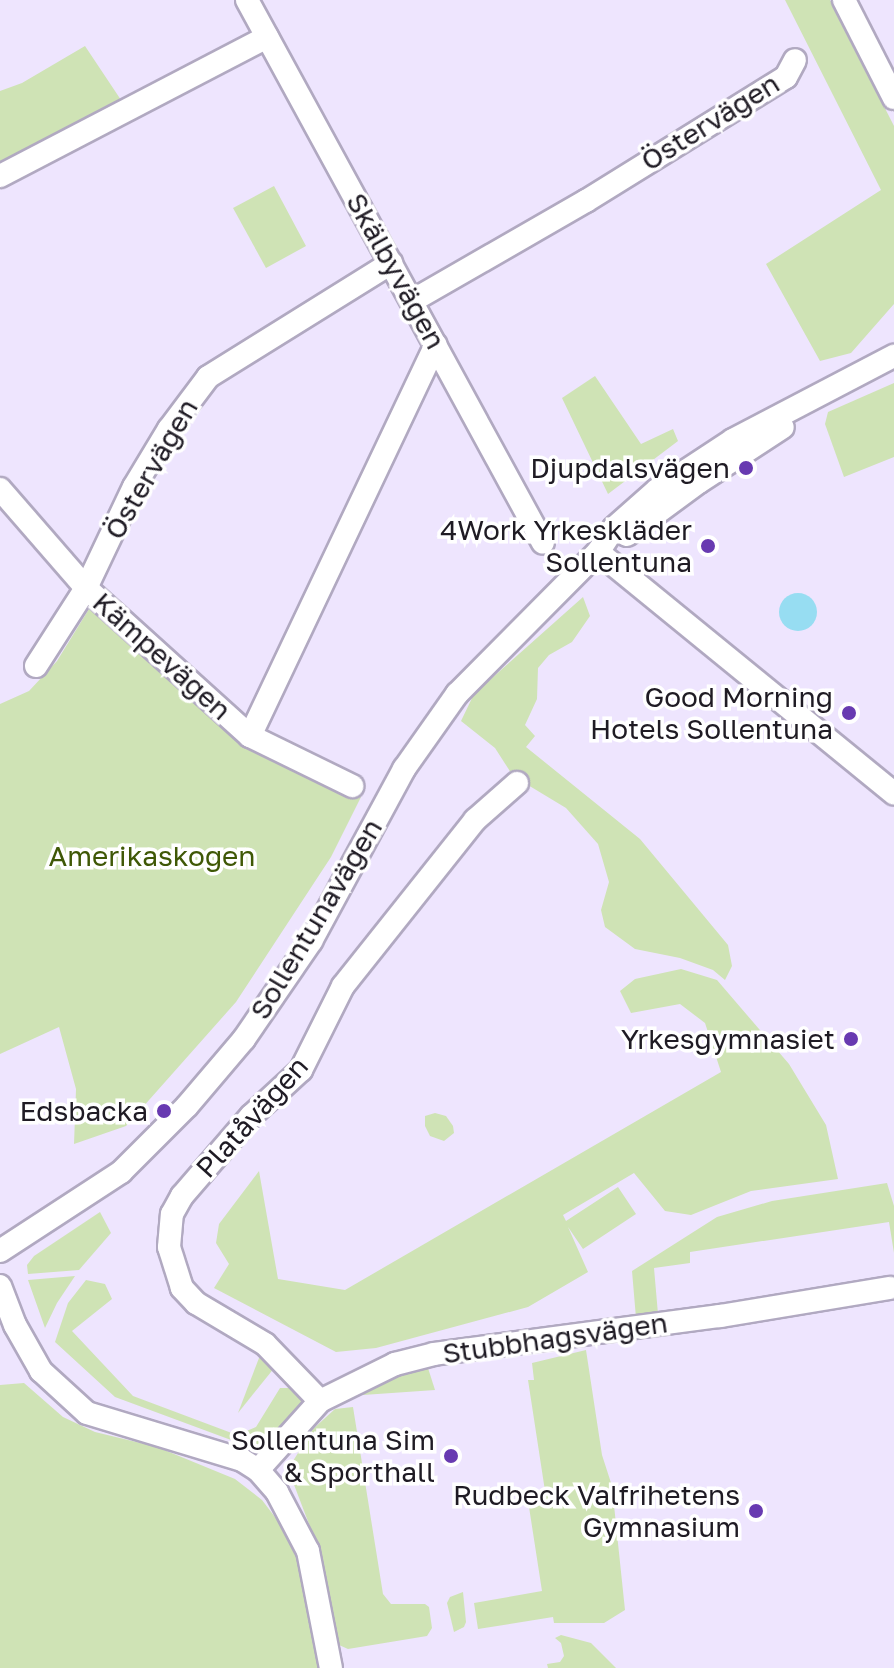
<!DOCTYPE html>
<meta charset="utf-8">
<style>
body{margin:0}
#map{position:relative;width:894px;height:1668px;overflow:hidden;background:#eee5fe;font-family:"Golos Text",sans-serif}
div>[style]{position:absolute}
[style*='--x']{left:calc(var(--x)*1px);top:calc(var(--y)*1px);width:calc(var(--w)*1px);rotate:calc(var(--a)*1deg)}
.green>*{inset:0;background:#cfe3b5}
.water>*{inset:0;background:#97ddf2}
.round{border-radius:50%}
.roads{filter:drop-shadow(2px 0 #b1a9c1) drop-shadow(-2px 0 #b1a9c1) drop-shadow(0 2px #b1a9c1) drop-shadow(0 -2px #b1a9c1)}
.minor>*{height:22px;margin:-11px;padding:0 11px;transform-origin:11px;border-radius:11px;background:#fff}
.dots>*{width:22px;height:22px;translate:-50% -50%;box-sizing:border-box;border:4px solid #fff;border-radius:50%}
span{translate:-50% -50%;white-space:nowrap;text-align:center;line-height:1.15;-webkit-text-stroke:7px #fff;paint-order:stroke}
.street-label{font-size:28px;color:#1f1b24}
.poi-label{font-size:28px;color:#1f1b24}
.right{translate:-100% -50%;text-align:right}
.park-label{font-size:28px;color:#3f5806}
</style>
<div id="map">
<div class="green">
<div style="clip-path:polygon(785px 0,830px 0,894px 126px,894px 304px,851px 353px,820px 361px,766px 264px,881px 190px)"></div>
<div style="clip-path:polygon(85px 46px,123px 103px,0 168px,0 91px,22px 83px)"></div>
<div style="clip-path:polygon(274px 186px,306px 246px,266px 268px,233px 208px)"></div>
<div style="clip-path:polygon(595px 376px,641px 444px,673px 429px,678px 441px,608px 494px,562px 398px)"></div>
<div style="clip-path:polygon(894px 383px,894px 457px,844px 477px,825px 424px,828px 412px)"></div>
<div style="clip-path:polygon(583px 597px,590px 616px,572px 642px,549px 655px,538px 668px,537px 699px,525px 725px,535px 736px,526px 747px,640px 839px,728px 945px,732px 966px,725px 980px,713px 970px,680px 958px,635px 949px,605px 927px,601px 910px,609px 882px,598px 844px,566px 808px,513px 776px,495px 748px,461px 721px,474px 694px)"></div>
<div style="clip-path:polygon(92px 604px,184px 693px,230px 727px,361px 797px,331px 857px,236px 1002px,126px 1126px,74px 1144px,76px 1089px,59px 1027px,0 1054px,0 704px,29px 691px,57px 661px)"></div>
<div style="clip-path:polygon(681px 969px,717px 980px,789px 1064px,826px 1125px,838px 1179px,751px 1191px,691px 1215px,665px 1211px,634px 1173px,563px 1215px,566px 1221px,618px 1187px,636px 1214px,583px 1249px,568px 1227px,588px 1272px,528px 1307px,376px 1348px,336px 1352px,214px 1288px,229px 1264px,216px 1243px,219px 1224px,259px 1171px,278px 1279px,345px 1290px,721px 1072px,705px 1023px,680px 1004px,631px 1013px,620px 991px,635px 979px)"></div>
<div style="clip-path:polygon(435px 1113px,446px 1116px,453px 1126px,454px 1133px,444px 1141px,430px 1136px,425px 1126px,425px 1116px)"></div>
<div style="clip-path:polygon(887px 1183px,894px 1206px,894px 1253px,889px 1222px,690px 1252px,690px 1263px,654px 1268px,658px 1314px,636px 1318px,632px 1271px,717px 1217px,772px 1201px)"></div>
<div style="clip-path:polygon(100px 1212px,111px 1233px,79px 1270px,28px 1274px,27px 1265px,34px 1256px)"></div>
<div style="clip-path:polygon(75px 1276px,57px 1303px,45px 1328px,28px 1280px)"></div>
<div style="clip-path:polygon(86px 1280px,105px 1284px,112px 1299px,72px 1331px,133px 1396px,237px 1435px,256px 1427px,280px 1388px,296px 1388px,301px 1394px,302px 1408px,275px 1435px,259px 1447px,250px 1447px,115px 1397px,55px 1342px,68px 1303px)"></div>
<div style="clip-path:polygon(586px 1350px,602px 1455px,612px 1486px,625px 1610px,604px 1623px,554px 1623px,553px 1617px,478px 1629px,474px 1603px,542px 1591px,529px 1507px,547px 1504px,528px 1380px,534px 1380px,532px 1363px)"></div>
<div style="clip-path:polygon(265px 1355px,275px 1367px,238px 1413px,259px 1358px)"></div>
<div style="clip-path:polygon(423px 1368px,428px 1368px,435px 1390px,363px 1395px,363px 1390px,402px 1373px)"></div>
<div style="clip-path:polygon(24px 1383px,63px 1417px,95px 1432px,157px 1447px,235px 1479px,262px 1500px,281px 1525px,300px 1563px,323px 1668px,0 1668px,0 1385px)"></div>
<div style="clip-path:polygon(353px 1407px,383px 1594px,391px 1604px,425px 1604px,429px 1607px,432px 1628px,427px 1636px,348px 1649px,339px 1645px,322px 1558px,288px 1469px,313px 1429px,335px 1409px)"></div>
<div style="clip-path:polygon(463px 1592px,466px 1622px,464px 1627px,454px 1632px,447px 1603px,450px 1597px)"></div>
<div style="clip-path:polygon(561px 1635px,591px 1643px,616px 1668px,548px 1668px,547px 1664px,560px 1662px,564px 1656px,561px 1643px,555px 1638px)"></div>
</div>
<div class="water">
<div class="round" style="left:779px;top:593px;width:38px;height:38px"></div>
</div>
<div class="roads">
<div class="minor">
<div style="--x:247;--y:0;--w:618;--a:61.4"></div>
<div style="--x:844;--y:0;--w:110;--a:63"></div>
<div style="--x:0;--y:176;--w:301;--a:-27.5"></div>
<div style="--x:412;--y:301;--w:201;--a:-29.9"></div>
<div style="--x:586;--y:201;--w:235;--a:-31.8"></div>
<div style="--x:786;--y:77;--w:19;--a:-62"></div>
<div style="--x:0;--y:489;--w:131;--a:49"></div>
<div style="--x:86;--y:588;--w:221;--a:42.1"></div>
<div style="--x:250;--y:736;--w:114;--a:26.1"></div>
<div style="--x:627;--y:535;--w:89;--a:-36.4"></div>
<div style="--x:699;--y:482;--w:100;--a:-33.2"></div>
<div style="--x:598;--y:552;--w:382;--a:39.2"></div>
<div style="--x:36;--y:666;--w:93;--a:-57.3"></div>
<div style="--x:86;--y:588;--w:112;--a:-64.6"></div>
<div style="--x:134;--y:487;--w:68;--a:-58.9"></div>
<div style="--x:169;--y:429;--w:65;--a:-53.1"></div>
<div style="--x:208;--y:377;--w:216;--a:-31.9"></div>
<div style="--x:250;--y:736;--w:433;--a:-64.6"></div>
<div style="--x:0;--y:1251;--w:145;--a:-33.1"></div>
<div style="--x:121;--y:1172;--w:93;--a:-45"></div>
<div style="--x:187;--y:1106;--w:88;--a:-49.6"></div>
<div style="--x:244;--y:1039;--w:119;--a:-55.6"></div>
<div style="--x:311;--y:941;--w:196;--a:-61.6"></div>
<div style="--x:404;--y:769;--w:92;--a:-54.8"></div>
<div style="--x:457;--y:694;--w:200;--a:-45.2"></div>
<div style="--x:598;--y:552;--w:29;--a:-56"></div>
<div style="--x:614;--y:528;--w:57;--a:-41.5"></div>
<div style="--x:657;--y:490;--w:91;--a:-33.3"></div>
<div style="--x:733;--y:440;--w:182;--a:-27.6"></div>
<div style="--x:0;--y:1286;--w:42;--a:69"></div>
<div style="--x:15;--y:1325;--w:53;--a:60.5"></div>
<div style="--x:41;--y:1371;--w:62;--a:42.4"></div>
<div style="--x:87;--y:1413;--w:162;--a:16.9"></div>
<div style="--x:242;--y:1460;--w:19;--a:32"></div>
<div style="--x:258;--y:1470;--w:29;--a:49"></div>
<div style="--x:277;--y:1492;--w:67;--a:62.3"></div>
<div style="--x:308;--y:1551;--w:119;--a:78.9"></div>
<div style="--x:320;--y:1401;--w:79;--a:-134"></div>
<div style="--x:265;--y:1344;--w:80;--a:-149.3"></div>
<div style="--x:196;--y:1303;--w:21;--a:-133"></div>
<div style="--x:182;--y:1288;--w:43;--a:-107.6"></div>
<div style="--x:169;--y:1247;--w:33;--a:-85"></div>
<div style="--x:172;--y:1214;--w:21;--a:-61"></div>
<div style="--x:182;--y:1196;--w:106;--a:-49.2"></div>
<div style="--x:251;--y:1116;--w:68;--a:-42.6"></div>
<div style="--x:301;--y:1070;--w:94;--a:-63.4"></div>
<div style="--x:343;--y:986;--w:212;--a:-51.5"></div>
<div style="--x:475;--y:820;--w:56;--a:-41.4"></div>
<div style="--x:258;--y:1470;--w:93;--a:-48.1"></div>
<div style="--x:320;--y:1401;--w:84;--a:-26.3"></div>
<div style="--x:395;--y:1364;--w:40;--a:-14.4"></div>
<div style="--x:434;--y:1354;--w:289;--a:-7.6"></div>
<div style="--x:720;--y:1316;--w:172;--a:-9.4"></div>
</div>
</div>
<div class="dots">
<div style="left:746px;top:468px;background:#683ab1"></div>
<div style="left:708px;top:546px;background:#683ab1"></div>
<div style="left:849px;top:713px;background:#683ab1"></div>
<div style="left:851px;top:1039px;background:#683ab1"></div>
<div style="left:164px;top:1111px;background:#683ab1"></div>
<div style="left:451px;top:1456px;background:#683ab1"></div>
<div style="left:756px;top:1511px;background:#683ab1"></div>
</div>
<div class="street-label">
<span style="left:710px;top:122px;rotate:-32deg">Östervägen</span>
<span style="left:396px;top:271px;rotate:61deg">Skälbyvägen</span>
<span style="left:151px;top:469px;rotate:-60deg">Östervägen</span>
<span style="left:162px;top:656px;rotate:42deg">Kämpevägen</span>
<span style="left:316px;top:919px;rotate:-59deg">Sollentunavägen</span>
<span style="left:252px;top:1117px;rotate:-48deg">Platåvägen</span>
<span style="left:555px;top:1338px;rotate:-8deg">Stubbhagsvägen</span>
</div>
<div class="poi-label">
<span class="right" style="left:730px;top:468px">Djupdalsvägen</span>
<span class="right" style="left:692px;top:546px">4Work Yrkeskläder<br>Sollentuna</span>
<span class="right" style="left:833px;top:713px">Good Morning<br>Hotels Sollentuna</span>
<span class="right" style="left:835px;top:1039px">Yrkesgymnasiet</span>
<span class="right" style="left:148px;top:1111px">Edsbacka</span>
<span class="right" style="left:435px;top:1456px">Sollentuna Sim<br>&amp; Sporthall</span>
<span class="right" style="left:740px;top:1511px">Rudbeck Valfrihetens<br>Gymnasium</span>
</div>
<div class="park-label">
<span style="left:152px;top:856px">Amerikaskogen</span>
</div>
</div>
